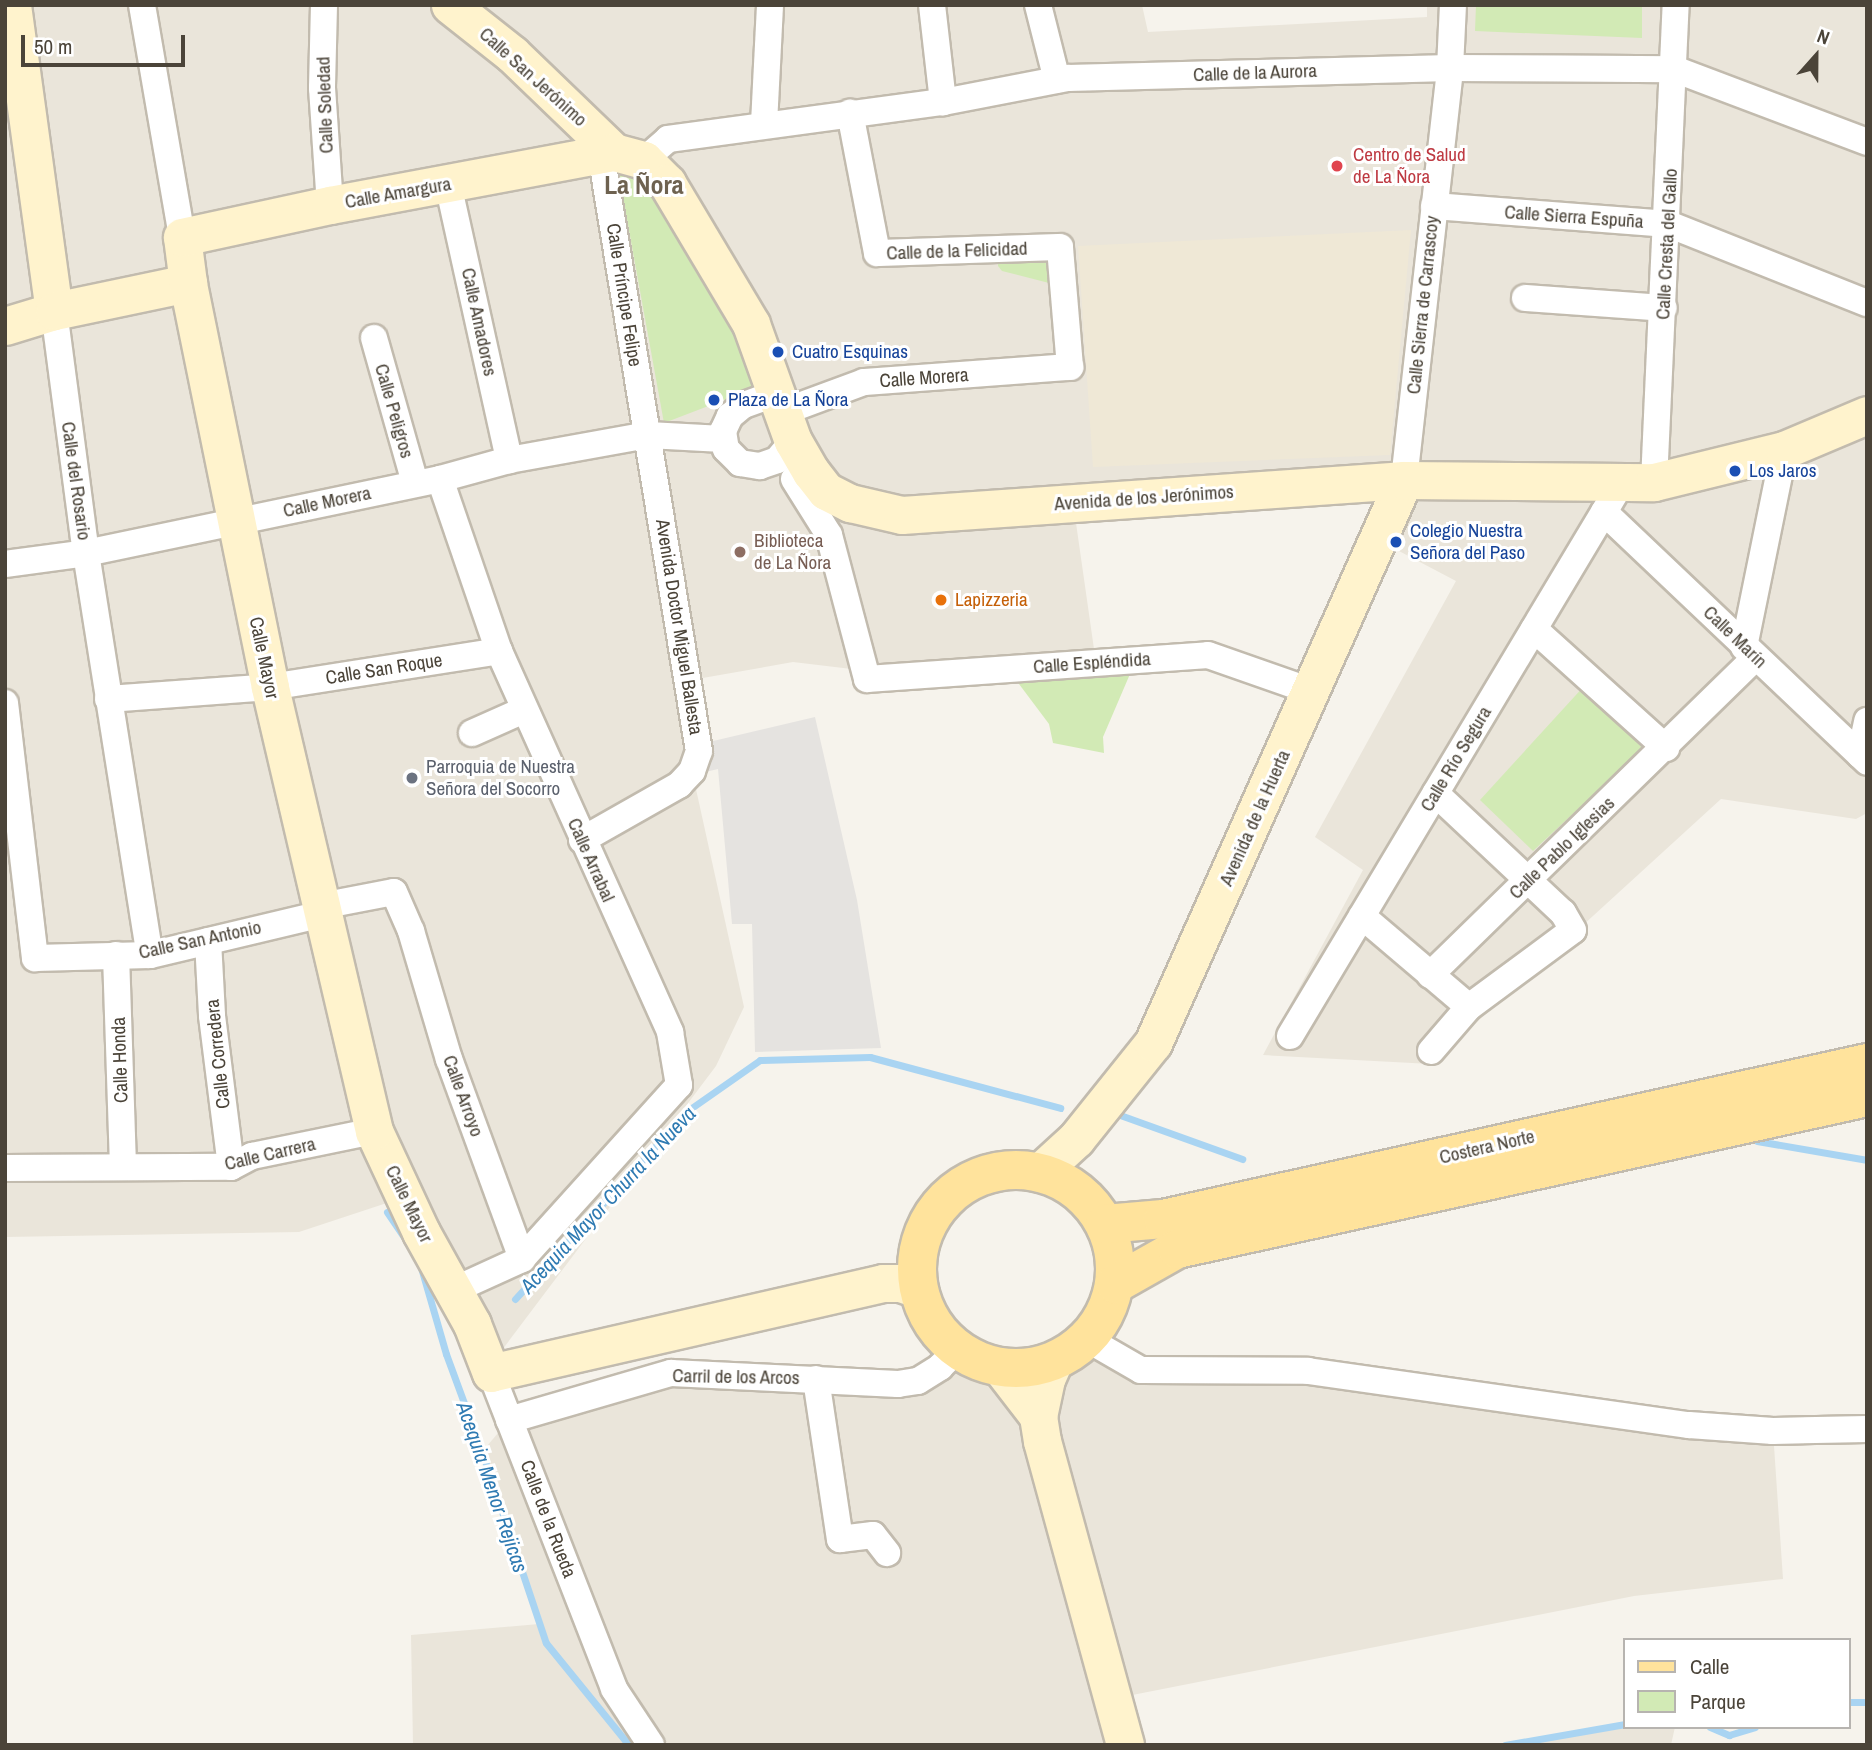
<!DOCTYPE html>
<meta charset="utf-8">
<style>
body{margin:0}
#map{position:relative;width:1872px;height:1750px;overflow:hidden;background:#f6f3ec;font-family:"Archivo Narrow",sans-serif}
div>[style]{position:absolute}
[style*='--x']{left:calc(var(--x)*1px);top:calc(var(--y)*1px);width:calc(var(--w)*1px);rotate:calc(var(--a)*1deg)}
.residential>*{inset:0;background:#eae5da}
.education>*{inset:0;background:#efe8d6}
.green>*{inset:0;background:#d2eab5}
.parking>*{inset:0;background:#e5e3e0}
.stream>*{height:7px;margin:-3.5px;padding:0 3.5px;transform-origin:3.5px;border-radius:3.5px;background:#a9d4f2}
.roads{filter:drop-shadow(2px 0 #c2bbae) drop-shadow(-2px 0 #c2bbae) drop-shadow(0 2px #c2bbae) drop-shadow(0 -2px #c2bbae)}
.street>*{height:26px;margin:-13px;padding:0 13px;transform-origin:13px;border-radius:13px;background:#fff}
.secondary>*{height:37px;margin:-18.5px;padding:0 18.5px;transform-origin:18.5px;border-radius:18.5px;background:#fff3cd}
.primary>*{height:38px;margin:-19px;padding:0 19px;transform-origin:19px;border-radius:19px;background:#ffe39c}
.primary>.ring{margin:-19px;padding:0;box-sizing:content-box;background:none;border:38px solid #ffe39c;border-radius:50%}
.dots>*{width:19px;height:19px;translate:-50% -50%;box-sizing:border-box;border:4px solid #fff;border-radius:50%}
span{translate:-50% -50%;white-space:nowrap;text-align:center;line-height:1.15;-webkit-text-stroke:6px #fff;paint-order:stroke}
.street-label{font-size:19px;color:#4b4439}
.health-label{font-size:19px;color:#be3a42}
.left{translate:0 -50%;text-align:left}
.transit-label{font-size:19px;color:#164399}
.education-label{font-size:19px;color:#785e54}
.food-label{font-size:19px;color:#c56008}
.worship-label{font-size:19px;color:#5b616d}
.water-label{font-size:21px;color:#2e7ab2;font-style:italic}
.district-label{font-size:26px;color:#6e6250;font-weight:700}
.frame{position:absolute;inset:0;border:7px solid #4b4439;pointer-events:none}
.legend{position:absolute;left:1623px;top:1638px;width:228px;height:91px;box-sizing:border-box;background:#fff;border:2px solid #b7b4b0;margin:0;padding:9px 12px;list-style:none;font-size:21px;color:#4b4439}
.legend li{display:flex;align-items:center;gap:14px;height:35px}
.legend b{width:35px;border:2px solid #b7b4b0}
.north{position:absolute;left:1781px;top:21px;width:70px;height:70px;-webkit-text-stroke:5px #fff;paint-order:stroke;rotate:21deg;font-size:19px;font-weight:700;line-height:28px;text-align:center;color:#4b4439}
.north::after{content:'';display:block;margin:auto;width:24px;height:32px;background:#4b4439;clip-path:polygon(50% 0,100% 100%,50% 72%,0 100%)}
.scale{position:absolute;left:21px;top:35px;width:164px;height:32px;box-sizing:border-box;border:4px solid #4b4439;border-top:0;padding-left:9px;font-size:21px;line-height:24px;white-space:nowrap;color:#4b4439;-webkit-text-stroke:5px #fff;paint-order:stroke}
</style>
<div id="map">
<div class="residential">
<div style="clip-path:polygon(5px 5px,1142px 5px,1148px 32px,1427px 17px,1427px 5px,1867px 5px,1867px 813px,1856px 819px,1721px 799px,1431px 1064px,1263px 1055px,1363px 870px,1315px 837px,1456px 581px,1378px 540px,1395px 499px,1076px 523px,1096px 663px,885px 673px,793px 662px,697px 679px,692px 771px,744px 1007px,716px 1066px,496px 1358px,411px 1195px,299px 1232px,5px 1237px)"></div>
<div style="clip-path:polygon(1087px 1339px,1141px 1370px,1302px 1371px,1773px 1431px,1783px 1579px,1634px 1596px,1112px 1699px,1125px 1745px,413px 1745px,411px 1635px,539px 1624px,482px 1452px,509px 1420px,671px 1373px,898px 1384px,957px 1350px,986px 1364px,1019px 1368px,1054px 1361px)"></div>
<div style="clip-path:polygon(1625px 1724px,1625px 1727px,1675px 1727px,1671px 1745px,1505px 1745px)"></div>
</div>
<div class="education">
<div style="clip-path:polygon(1411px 230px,1390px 455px,1093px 467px,1078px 246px)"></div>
</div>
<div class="green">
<div style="clip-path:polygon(1476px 5px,1642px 5px,1642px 38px,1475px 31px)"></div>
<div style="clip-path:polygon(619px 175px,654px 184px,737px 314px,758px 387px,664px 423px)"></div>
<div style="clip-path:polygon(1046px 256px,1049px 283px,1002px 271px,998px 266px,998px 262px)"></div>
<div style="clip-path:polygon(1136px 660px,1103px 737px,1104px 753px,1053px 743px,1049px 724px,1016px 680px)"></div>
<div style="clip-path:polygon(1586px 684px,1649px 743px,1533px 851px,1480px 800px)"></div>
</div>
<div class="parking">
<div style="clip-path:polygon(815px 717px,857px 900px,881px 1048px,755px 1052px,752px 924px,732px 924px,718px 769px,701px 773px,709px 742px)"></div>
</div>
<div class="stream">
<div style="--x:1120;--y:1115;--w:130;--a:19.8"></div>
<div style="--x:1757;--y:1141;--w:112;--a:9.8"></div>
<div style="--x:387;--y:1212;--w:32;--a:56"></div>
<div style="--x:420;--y:1264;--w:94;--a:73.9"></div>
<div style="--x:446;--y:1354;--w:104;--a:69.8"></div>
<div style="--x:482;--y:1452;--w:201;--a:71.5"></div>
<div style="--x:546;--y:1643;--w:132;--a:50.9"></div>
<div style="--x:515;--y:1299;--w:258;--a:-47.4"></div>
<div style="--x:690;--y:1109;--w:85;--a:-35"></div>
<div style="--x:760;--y:1060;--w:110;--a:-1.6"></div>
<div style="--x:870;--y:1057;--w:197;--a:15"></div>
<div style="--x:1849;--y:1702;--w:18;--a:0"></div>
<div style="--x:1710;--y:1727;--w:21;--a:23"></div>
<div style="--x:1729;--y:1735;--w:27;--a:-17"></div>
<div style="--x:1505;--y:1745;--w:122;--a:-9.9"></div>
</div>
<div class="roads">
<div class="street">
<div style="--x:142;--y:5;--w:235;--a:80.2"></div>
<div style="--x:324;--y:5;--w:83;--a:91.4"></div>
<div style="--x:322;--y:88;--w:117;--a:86.1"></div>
<div style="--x:932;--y:5;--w:98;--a:83.5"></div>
<div style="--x:1038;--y:5;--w:77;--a:75.8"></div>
<div style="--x:764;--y:124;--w:119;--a:-87.1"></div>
<div style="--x:644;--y:160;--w:32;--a:-41"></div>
<div style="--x:668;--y:139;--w:277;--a:-7.7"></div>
<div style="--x:943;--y:102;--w:127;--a:-10.9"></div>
<div style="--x:1068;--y:78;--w:382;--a:-1.5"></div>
<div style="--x:1450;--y:68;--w:224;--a:0.3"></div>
<div style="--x:1674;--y:69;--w:206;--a:20.7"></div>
<div style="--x:448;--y:184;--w:283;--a:77.5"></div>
<div style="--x:1434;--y:206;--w:235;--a:4.4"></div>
<div style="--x:1668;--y:224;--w:214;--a:21.7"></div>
<div style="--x:1525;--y:298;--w:139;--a:4.1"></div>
<div style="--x:54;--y:311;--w:244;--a:82.5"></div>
<div style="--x:86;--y:553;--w:407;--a:81"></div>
<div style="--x:374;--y:338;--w:151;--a:74.2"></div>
<div style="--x:777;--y:393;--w:37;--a:160"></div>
<div style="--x:742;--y:406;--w:16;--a:140"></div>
<div style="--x:730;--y:416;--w:17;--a:115"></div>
<div style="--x:723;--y:431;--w:18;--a:81"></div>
<div style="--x:726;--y:449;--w:20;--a:45"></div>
<div style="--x:740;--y:463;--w:20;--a:9"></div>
<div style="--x:760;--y:466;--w:18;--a:-19"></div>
<div style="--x:777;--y:460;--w:25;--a:-50"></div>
<div style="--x:783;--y:412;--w:86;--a:-20.3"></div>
<div style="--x:864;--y:382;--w:207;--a:-4.2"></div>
<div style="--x:1070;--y:367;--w:120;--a:-94.8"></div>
<div style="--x:1060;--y:247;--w:183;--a:178.1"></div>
<div style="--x:877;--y:253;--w:143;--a:-100.9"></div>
<div style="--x:440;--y:479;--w:182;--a:71.1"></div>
<div style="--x:499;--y:651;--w:418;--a:65.8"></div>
<div style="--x:670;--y:1032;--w:54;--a:80.4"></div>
<div style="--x:679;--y:1085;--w:234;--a:132.1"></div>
<div style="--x:522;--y:1259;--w:75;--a:155.5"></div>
<div style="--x:794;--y:479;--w:66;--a:58"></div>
<div style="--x:829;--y:535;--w:149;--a:75.2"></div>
<div style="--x:867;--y:679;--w:342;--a:-4"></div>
<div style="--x:1208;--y:655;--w:109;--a:19.3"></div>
<div style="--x:1404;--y:480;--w:415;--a:-83.6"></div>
<div style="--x:1450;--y:68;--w:63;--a:-87.3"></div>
<div style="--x:1654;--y:482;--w:478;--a:-87.4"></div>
<div style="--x:1604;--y:512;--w:363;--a:43.5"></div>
<div style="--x:5;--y:564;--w:82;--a:-7.7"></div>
<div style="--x:86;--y:553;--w:362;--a:-11.8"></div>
<div style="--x:440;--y:479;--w:72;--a:-15.4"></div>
<div style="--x:509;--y:460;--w:141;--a:-10.2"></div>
<div style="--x:648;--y:435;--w:75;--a:3.1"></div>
<div style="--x:1534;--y:629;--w:178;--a:42"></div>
<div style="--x:1744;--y:647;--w:201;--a:-78.5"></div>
<div style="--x:108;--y:699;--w:162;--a:-4.2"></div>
<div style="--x:270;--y:687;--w:232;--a:-8.9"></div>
<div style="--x:5;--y:703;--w:257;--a:83.3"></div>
<div style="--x:35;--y:958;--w:115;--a:-1.5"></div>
<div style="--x:150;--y:955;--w:177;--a:-13.4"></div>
<div style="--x:472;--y:733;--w:57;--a:-23.9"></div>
<div style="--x:1860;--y:755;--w:35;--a:-78"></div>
<div style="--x:582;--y:840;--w:112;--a:-29.6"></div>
<div style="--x:679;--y:785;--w:19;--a:-47"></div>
<div style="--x:692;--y:771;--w:21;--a:-71"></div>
<div style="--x:699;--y:751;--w:605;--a:-99.32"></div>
<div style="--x:321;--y:906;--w:74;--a:-10.9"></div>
<div style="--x:394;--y:892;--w:43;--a:66.4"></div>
<div style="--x:411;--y:931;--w:134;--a:73.5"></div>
<div style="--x:449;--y:1059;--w:213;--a:69.9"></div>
<div style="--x:1362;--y:916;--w:140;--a:40.4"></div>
<div style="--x:208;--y:941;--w:75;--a:86.9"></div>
<div style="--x:212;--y:1016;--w:152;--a:82.8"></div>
<div style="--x:116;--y:955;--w:211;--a:88.1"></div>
<div style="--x:1430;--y:975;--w:455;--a:-44.3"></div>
<div style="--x:1290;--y:1036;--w:646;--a:-59.07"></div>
<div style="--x:1431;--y:1051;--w:58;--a:-49.2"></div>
<div style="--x:1469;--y:1007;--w:129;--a:-36.5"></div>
<div style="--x:1573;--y:930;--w:20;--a:-120"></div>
<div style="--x:1563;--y:913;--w:175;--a:-136.8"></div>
<div style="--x:5;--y:1168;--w:226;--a:-0.3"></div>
<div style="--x:231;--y:1167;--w:24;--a:-28"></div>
<div style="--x:252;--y:1156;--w:125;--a:-11.6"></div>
<div style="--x:1087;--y:1339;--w:62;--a:29.9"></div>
<div style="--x:1141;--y:1370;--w:167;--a:0.3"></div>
<div style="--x:1308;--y:1371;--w:385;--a:8.1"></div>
<div style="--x:1689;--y:1425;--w:84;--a:4.1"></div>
<div style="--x:1773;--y:1431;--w:94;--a:-1.2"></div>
<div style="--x:491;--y:1373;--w:339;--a:68.7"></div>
<div style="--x:614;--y:1689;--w:67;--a:56.5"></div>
<div style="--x:816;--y:1379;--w:162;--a:81.5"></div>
<div style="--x:840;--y:1539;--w:33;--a:-7"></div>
<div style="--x:873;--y:1535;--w:23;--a:52"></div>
<div style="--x:509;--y:1420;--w:169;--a:-16.2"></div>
<div style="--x:671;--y:1373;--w:227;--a:2.8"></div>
<div style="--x:898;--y:1384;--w:20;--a:-9"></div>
<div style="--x:918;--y:1381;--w:26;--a:-32"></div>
<div style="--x:940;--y:1367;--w:24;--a:-45"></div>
</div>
<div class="secondary">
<div style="--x:12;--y:5;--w:309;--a:82.2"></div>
<div style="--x:450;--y:5;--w:79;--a:38.3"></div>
<div style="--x:512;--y:54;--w:141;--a:43.9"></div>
<div style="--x:5;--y:326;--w:51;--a:-17"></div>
<div style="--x:54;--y:311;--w:137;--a:-11.8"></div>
<div style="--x:1040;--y:1172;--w:49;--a:-42.5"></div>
<div style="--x:1076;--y:1139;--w:123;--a:-51.3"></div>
<div style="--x:1153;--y:1043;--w:616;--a:-65.97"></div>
<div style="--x:918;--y:1289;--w:18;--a:-161"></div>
<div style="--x:901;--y:1283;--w:18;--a:180"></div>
<div style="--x:883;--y:1283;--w:402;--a:167.1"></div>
<div style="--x:491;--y:1373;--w:53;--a:-111.2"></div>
<div style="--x:472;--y:1324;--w:105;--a:-119"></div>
<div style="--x:421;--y:1232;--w:111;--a:-115"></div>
<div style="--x:374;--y:1131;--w:456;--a:-103.2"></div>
<div style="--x:270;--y:687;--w:412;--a:-101.5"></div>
<div style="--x:188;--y:283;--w:46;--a:-97.4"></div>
<div style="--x:182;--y:237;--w:151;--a:-12.2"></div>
<div style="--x:330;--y:205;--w:289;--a:-10.6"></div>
<div style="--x:614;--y:152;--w:31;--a:15"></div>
<div style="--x:644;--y:160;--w:33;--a:45"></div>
<div style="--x:667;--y:183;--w:164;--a:59.2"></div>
<div style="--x:751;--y:324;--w:124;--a:70.3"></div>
<div style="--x:793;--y:441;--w:36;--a:60"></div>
<div style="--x:811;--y:472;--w:24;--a:52"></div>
<div style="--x:826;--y:491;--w:27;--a:27"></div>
<div style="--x:850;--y:503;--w:53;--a:13"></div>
<div style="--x:902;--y:515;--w:503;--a:-3.99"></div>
<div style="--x:1404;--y:480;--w:250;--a:0.5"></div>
<div style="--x:1654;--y:482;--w:134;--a:-13.8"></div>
<div style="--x:1784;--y:450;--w:90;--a:-22.9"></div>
<div style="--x:1054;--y:1361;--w:20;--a:114"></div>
<div style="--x:1046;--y:1379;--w:38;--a:102"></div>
<div style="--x:1038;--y:1416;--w:25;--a:81"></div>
<div style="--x:1042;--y:1441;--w:315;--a:74.7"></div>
<div style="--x:1001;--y:1368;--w:61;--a:52.4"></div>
</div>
<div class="primary">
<div class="ring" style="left:917px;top:1170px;width:160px;height:160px"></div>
<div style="--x:1105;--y:1224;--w:58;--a:-4.9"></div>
<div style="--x:1163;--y:1219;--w:721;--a:-12.49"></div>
<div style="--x:1115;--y:1284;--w:71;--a:-29.4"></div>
<div style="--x:1177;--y:1249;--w:707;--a:-12.42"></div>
</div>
</div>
<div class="dots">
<div style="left:1337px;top:166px;background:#e0444e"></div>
<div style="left:778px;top:352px;background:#1a4fb4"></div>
<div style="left:714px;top:400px;background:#1a4fb4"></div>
<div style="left:1735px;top:471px;background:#1a4fb4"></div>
<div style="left:1396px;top:542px;background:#1a4fb4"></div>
<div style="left:740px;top:552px;background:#8d6e63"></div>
<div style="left:941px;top:600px;background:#e8710a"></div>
<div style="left:412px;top:778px;background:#6b7280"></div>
</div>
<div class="street-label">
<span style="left:1255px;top:73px;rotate:-2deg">Calle de la Aurora</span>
<span style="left:533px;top:77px;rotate:42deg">Calle San Jerónimo</span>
<span style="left:325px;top:105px;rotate:-92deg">Calle Soledad</span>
<span style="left:398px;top:193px;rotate:-10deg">Calle Amargura</span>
<span style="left:1574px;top:217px;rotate:4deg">Calle Sierra Espuña</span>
<span style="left:1667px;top:244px;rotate:-87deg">Calle Cresta del Gallo</span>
<span style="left:957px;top:251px;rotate:-2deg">Calle de la Felicidad</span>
<span style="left:624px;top:295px;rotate:81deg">Calle Príncipe Felipe</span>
<span style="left:1423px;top:305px;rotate:-84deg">Calle Sierra de Carrascoy</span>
<span style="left:479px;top:322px;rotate:78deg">Calle Amadores</span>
<span style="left:924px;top:378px;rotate:-4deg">Calle Morera</span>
<span style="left:394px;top:411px;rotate:74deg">Calle Peligros</span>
<span style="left:76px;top:481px;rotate:82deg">Calle del Rosario</span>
<span style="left:1144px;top:498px;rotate:-4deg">Avenida de los Jerónimos</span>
<span style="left:327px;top:502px;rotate:-12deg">Calle Morera</span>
<span style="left:679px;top:627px;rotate:81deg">Avenida Doctor Miguel Ballesta</span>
<span style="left:1735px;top:637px;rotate:44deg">Calle Marín</span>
<span style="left:264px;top:658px;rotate:78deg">Calle Mayor</span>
<span style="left:1092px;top:663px;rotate:-4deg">Calle Espléndida</span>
<span style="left:384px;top:669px;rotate:-9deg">Calle San Roque</span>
<span style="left:1456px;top:759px;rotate:-59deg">Calle Río Segura</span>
<span style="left:1255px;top:818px;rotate:-66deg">Avenida de la Huerta</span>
<span style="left:1562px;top:848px;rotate:-44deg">Calle Pablo Iglesias</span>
<span style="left:591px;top:860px;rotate:66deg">Calle Arrabal</span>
<span style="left:200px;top:940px;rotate:-12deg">Calle San Antonio</span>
<span style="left:218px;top:1054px;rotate:-96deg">Calle Corredera</span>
<span style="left:120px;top:1060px;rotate:-92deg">Calle Honda</span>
<span style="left:463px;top:1096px;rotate:70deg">Calle Arroyo</span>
<span style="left:1487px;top:1147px;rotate:-13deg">Costera Norte</span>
<span style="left:270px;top:1154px;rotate:-13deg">Calle Carrera</span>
<span style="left:409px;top:1204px;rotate:64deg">Calle Mayor</span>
<span style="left:736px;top:1377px;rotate:1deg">Carril de los Arcos</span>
<span style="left:548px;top:1519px;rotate:69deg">Calle de la Rueda</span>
</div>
<div class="health-label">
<span class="left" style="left:1353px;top:166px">Centro de Salud<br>de La Ñora</span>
</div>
<div class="transit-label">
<span class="left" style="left:792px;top:352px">Cuatro Esquinas</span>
<span class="left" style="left:728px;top:400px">Plaza de La Ñora</span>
<span class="left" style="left:1749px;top:471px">Los Jaros</span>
<span class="left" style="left:1410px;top:542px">Colegio Nuestra<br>Señora del Paso</span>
</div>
<div class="education-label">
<span class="left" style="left:754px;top:552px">Biblioteca<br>de La Ñora</span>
</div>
<div class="food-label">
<span class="left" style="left:955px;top:600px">Lapizzeria</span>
</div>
<div class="worship-label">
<span class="left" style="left:426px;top:778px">Parroquia de Nuestra<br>Señora del Socorro</span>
</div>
<div class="water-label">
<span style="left:608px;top:1200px;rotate:-47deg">Acequia Mayor Churra la Nueva</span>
<span style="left:492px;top:1487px;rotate:71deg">Acequia Menor Rejicas</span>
</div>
<div class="district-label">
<span style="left:644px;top:185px">La Ñora</span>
</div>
<div class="frame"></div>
<ul class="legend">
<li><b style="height:9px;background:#ffe39c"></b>Calle</li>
<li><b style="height:19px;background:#d2eab5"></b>Parque</li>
</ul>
<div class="north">N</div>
<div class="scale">50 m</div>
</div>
